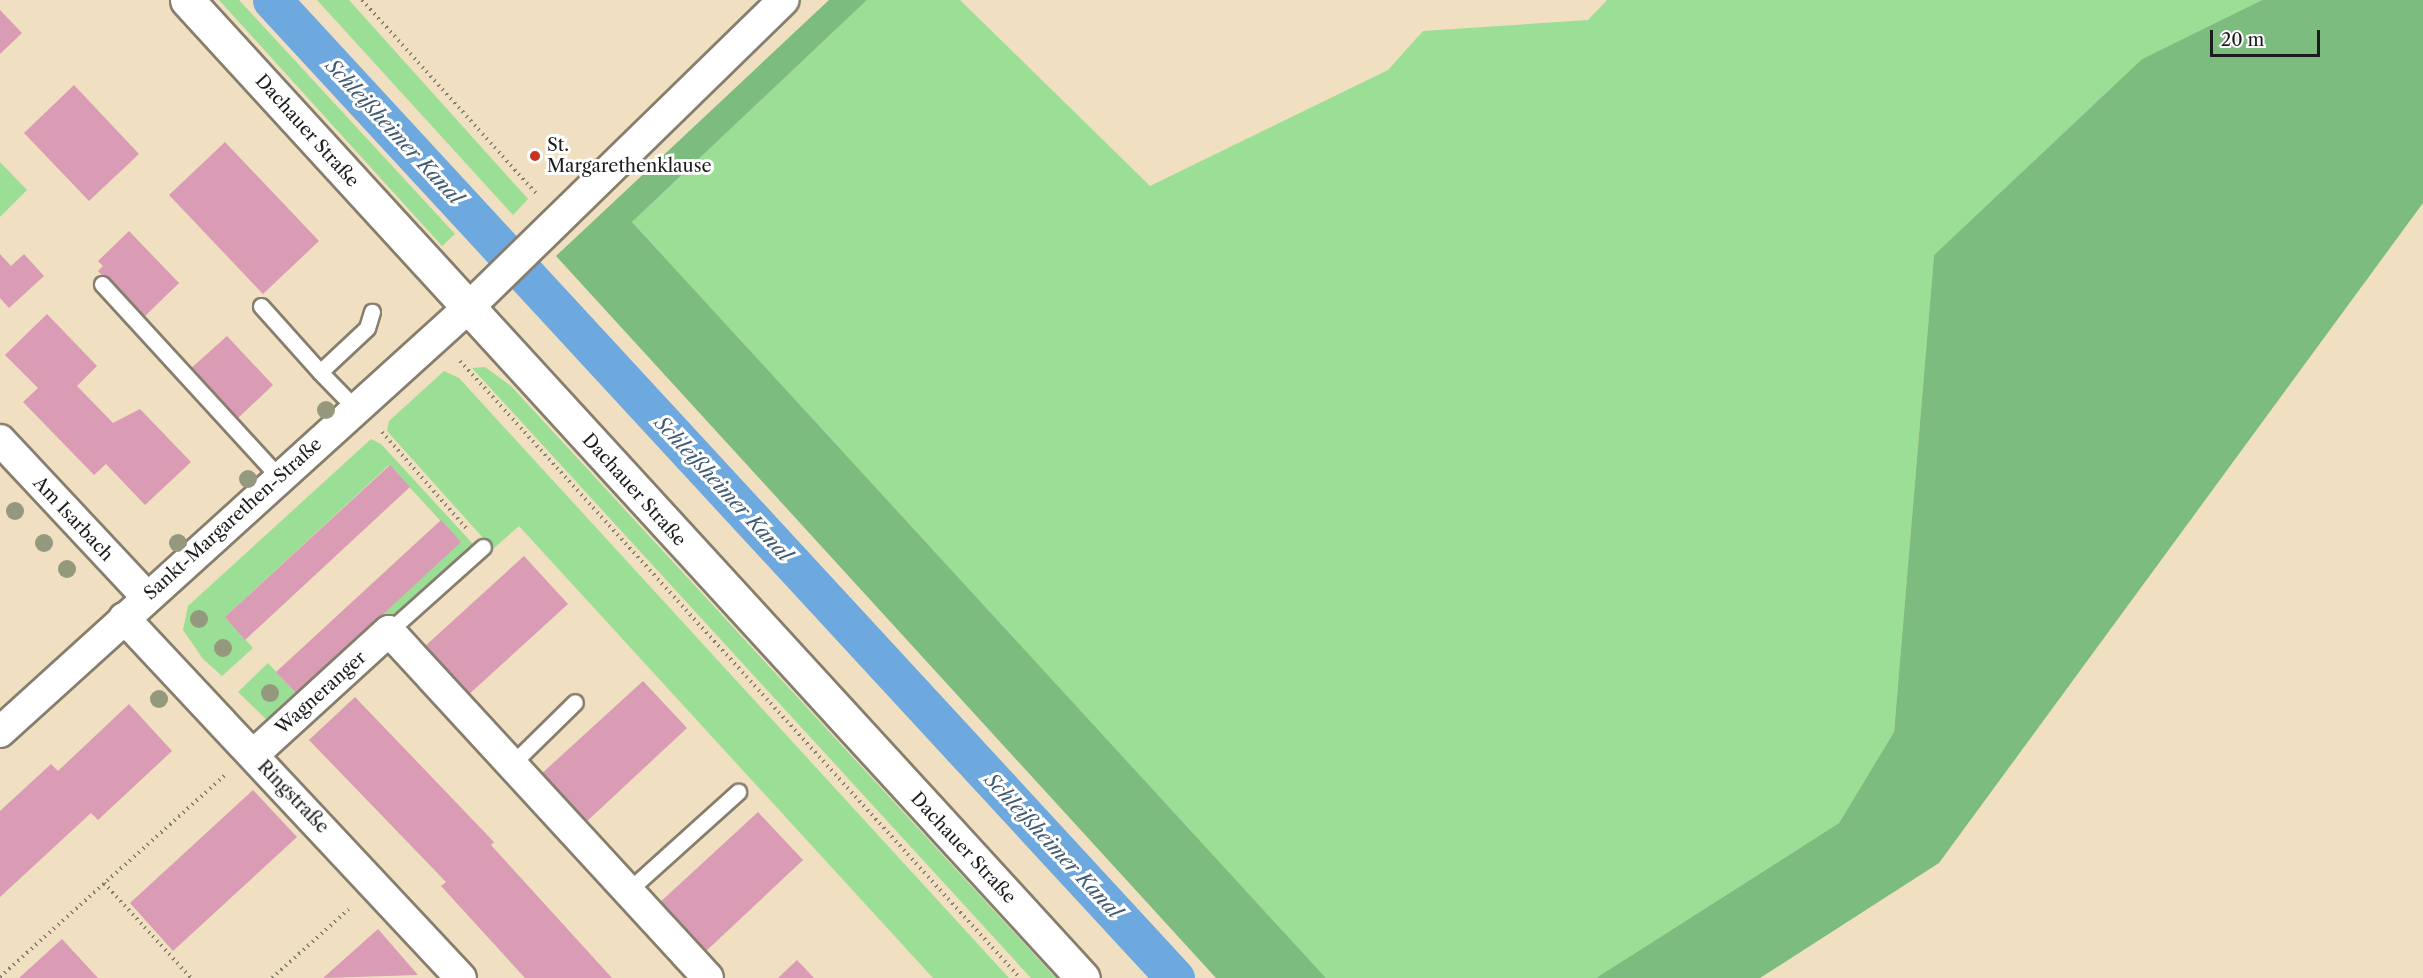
<!DOCTYPE html>
<meta charset="utf-8">
<style>
body{margin:0}
#map{position:relative;width:2423px;height:978px;overflow:hidden;background:#f0dfc0;font-family:"Libre Caslon Text",serif}
div>[style]{position:absolute}
[style*='--x']{left:calc(var(--x)*1px);top:calc(var(--y)*1px);width:calc(var(--w)*1px);rotate:calc(var(--a)*1deg)}
.green>*{inset:0;background:#9bde96}
.forest>*{inset:0;background:#7cbd7f}
.canal>*{height:39px;margin:-19.5px;padding:0 19.5px;transform-origin:19.5px;border-radius:19.5px;background:#6da8de}
.building>*{inset:0;background:#da9cb5}
.path>*{height:4px;margin-top:-2px;transform-origin:0;background:repeating-linear-gradient(90deg,#867e6e 0 1.5px,transparent 0 6px)}
.roads{filter:drop-shadow(2px 0 #867e6e) drop-shadow(-2px 0 #867e6e) drop-shadow(0 2px #867e6e) drop-shadow(0 -2px #867e6e)}
.lane>*{height:15px;margin:-7.5px;padding:0 7.5px;transform-origin:7.5px;border-radius:7.5px;background:#fff}
.street>*{height:30px;margin:-15px;padding:0 15px;transform-origin:15px;border-radius:15px;background:#fff}
.primary>*{height:33px;margin:-16.5px;padding:0 16.5px;transform-origin:16.5px;border-radius:16.5px;background:#fff}
.trees>*{width:18px;height:18px;margin:-9px;border-radius:50%;background:#94997d}
.dots>*{width:16px;height:16px;translate:-50% -50%;box-sizing:border-box;border:3px solid #fff;border-radius:50%}
span{translate:-50% -50%;white-space:nowrap;text-align:center;line-height:1.15;-webkit-text-stroke:6px #fff;paint-order:stroke}
.street-label{font-size:18px;color:#1c1c1c}
.poi-label{font-size:18px;color:#1c1c1c}
.left{translate:0 -50%;text-align:left}
.water-label{font-size:20px;color:#405b73;font-style:italic}
.scale{position:absolute;left:2210px;top:30px;width:110px;height:27px;box-sizing:border-box;border:3px solid #1c1c1c;border-top:0;padding-left:8px;font-size:18px;line-height:21px;white-space:nowrap;color:#1c1c1c;-webkit-text-stroke:4px #fff;paint-order:stroke}
</style>
<div id="map">
<div class="green">
<div style="clip-path:polygon(219px 0,239px 0,455px 234px,442px 246px)"></div>
<div style="clip-path:polygon(317px 0,349px 0,528px 199px,513px 215px)"></div>
<div style="clip-path:polygon(867px 0,960px 0,1150px 186px,1388px 70px,1423px 31px,1588px 20px,1607px 0,2262px 0,2142px 59px,1934px 255px,1894px 732px,1839px 823px,1596px 978px,1326px 978px,632px 222px)"></div>
<div style="clip-path:polygon(0 162px,27px 190px,0 217px)"></div>
<div style="clip-path:polygon(485px 367px,511px 386px,1056px 978px,1031px 978px,472px 368px)"></div>
<div style="clip-path:polygon(444px 371px,459px 378px,1009px 978px,933px 978px,519px 526px,493px 549px,387px 431px,389px 421px)"></div>
<div style="clip-path:polygon(371px 439px,381px 444px,473px 544px,288px 715px,268px 721px,238px 692px,268px 663px,297px 694px,460px 542px,389px 465px,225px 617px,253px 648px,222px 676px,203px 659px,183px 630px,188px 606px)"></div>
</div>
<div class="forest">
<div style="clip-path:polygon(829px 0,867px 0,632px 222px,1326px 978px,1216px 978px,556px 256px)"></div>
<div style="clip-path:polygon(2262px 0,2423px 0,2423px 203px,1939px 863px,1760px 978px,1596px 978px,1839px 823px,1894px 732px,1934px 255px,2142px 59px)"></div>
</div>
<div class="canal">
<div style="--x:272;--y:0;--w:1331;--a:47.28"></div>
</div>
<div class="building">
<div style="clip-path:polygon(0 10px,22px 33px,0 54px)"></div>
<div style="clip-path:polygon(74px 85px,139px 154px,89px 201px,24px 133px)"></div>
<div style="clip-path:polygon(225px 142px,319px 241px,263px 294px,169px 195px)"></div>
<div style="clip-path:polygon(129px 231px,179px 283px,143px 318px,98px 271px,103px 266px,98px 261px)"></div>
<div style="clip-path:polygon(0 254px,11px 266px,24px 254px,44px 276px,9px 308px,0 298px)"></div>
<div style="clip-path:polygon(47px 314px,97px 366px,77px 386px,113px 423px,140px 409px,191px 462px,145px 505px,106px 464px,94px 475px,23px 402px,38px 388px,5px 355px)"></div>
<div style="clip-path:polygon(227px 336px,273px 385px,236px 420px,189px 370px)"></div>
<div style="clip-path:polygon(390px 465px,410px 487px,245px 640px,225px 617px)"></div>
<div style="clip-path:polygon(441px 520px,461px 542px,297px 694px,276px 672px)"></div>
<div style="clip-path:polygon(524px 556px,568px 604px,466px 697px,423px 648px)"></div>
<div style="clip-path:polygon(643px 681px,687px 728px,584px 824px,539px 776px)"></div>
<div style="clip-path:polygon(355px 697px,494px 842px,491px 845px,612px 978px,525px 978px,441px 886px,446px 882px,309px 740px)"></div>
<div style="clip-path:polygon(129px 704px,172px 751px,98px 820px,91px 813px,0 897px,0 811px,51px 764px,58px 771px)"></div>
<div style="clip-path:polygon(253px 790px,297px 837px,173px 951px,130px 903px)"></div>
<div style="clip-path:polygon(758px 812px,803px 860px,704px 953px,658px 904px)"></div>
<div style="clip-path:polygon(378px 929px,418px 975px,323px 978px)"></div>
<div style="clip-path:polygon(62px 939px,98px 978px,19px 978px)"></div>
<div style="clip-path:polygon(797px 960px,814px 978px,778px 978px)"></div>
</div>
<div class="path">
<div style="--x:362;--y:0;--w:260;--a:48"></div>
<div style="--x:460;--y:361;--w:833;--a:47.77"></div>
<div style="--x:382;--y:432;--w:128;--a:48.8"></div>
<div style="--x:104;--y:883;--w:129;--a:47.5"></div>
<div style="--x:0;--y:977;--w:302;--a:-41.9"></div>
<div style="--x:272;--y:978;--w:103;--a:-41.9"></div>
</div>
<div class="roads">
<div class="lane">
<div style="--x:102;--y:284;--w:263;--a:47.5"></div>
<div style="--x:261;--y:306;--w:89;--a:48.2"></div>
<div style="--x:356;--y:409;--w:52;--a:-134.2"></div>
<div style="--x:320;--y:372;--w:64;--a:-43.1"></div>
<div style="--x:367;--y:328;--w:17;--a:-73"></div>
<div style="--x:389;--y:631;--w:126;--a:-41.8"></div>
<div style="--x:512;--y:764;--w:88;--a:-44.5"></div>
<div style="--x:629;--y:890;--w:147;--a:-42"></div>
</div>
<div class="street">
<div style="--x:0;--y:440;--w:215;--a:46.9"></div>
<div style="--x:124;--y:618;--w:493;--a:46.9"></div>
<div style="--x:0;--y:732;--w:632;--a:-42.18"></div>
<div style="--x:468;--y:308;--w:441;--a:-44.3"></div>
<div style="--x:253;--y:755;--w:184;--a:-42.4"></div>
<div style="--x:389;--y:631;--w:471;--a:47.4"></div>
</div>
<div class="primary">
<div style="--x:187;--y:0;--w:1326;--a:47.51"></div>
</div>
</div>
<div class="trees">
<div style="left:326px;top:410px"></div>
<div style="left:248px;top:479px"></div>
<div style="left:15px;top:511px"></div>
<div style="left:44px;top:543px"></div>
<div style="left:178px;top:543px"></div>
<div style="left:67px;top:569px"></div>
<div style="left:199px;top:619px"></div>
<div style="left:223px;top:648px"></div>
<div style="left:270px;top:693px"></div>
<div style="left:159px;top:699px"></div>
</div>
<div class="dots">
<div style="left:535px;top:156px;background:#c8321e"></div>
</div>
<div class="street-label">
<span style="left:307px;top:131px;rotate:48deg">Dachauer Straße</span>
<span style="left:634px;top:490px;rotate:48deg">Dachauer Straße</span>
<span style="left:73px;top:519px;rotate:47deg">Am Isarbach</span>
<span style="left:233px;top:519px;rotate:-42deg">Sankt-Margarethen-Straße</span>
<span style="left:321px;top:693px;rotate:-42deg">Wagneranger</span>
<span style="left:293px;top:797px;rotate:46deg">Ringstraße</span>
<span style="left:963px;top:848px;rotate:47deg">Dachauer Straße</span>
</div>
<div class="poi-label">
<span class="left" style="left:547px;top:156px">St.<br>Margarethenklause</span>
</div>
<div class="water-label">
<span style="left:394px;top:132px;rotate:47deg">Schleißheimer Kanal</span>
<span style="left:723px;top:489px;rotate:47deg">Schleißheimer Kanal</span>
<span style="left:1053px;top:846px;rotate:47deg">Schleißheimer Kanal</span>
</div>
<div class="scale">20 m</div>
</div>
